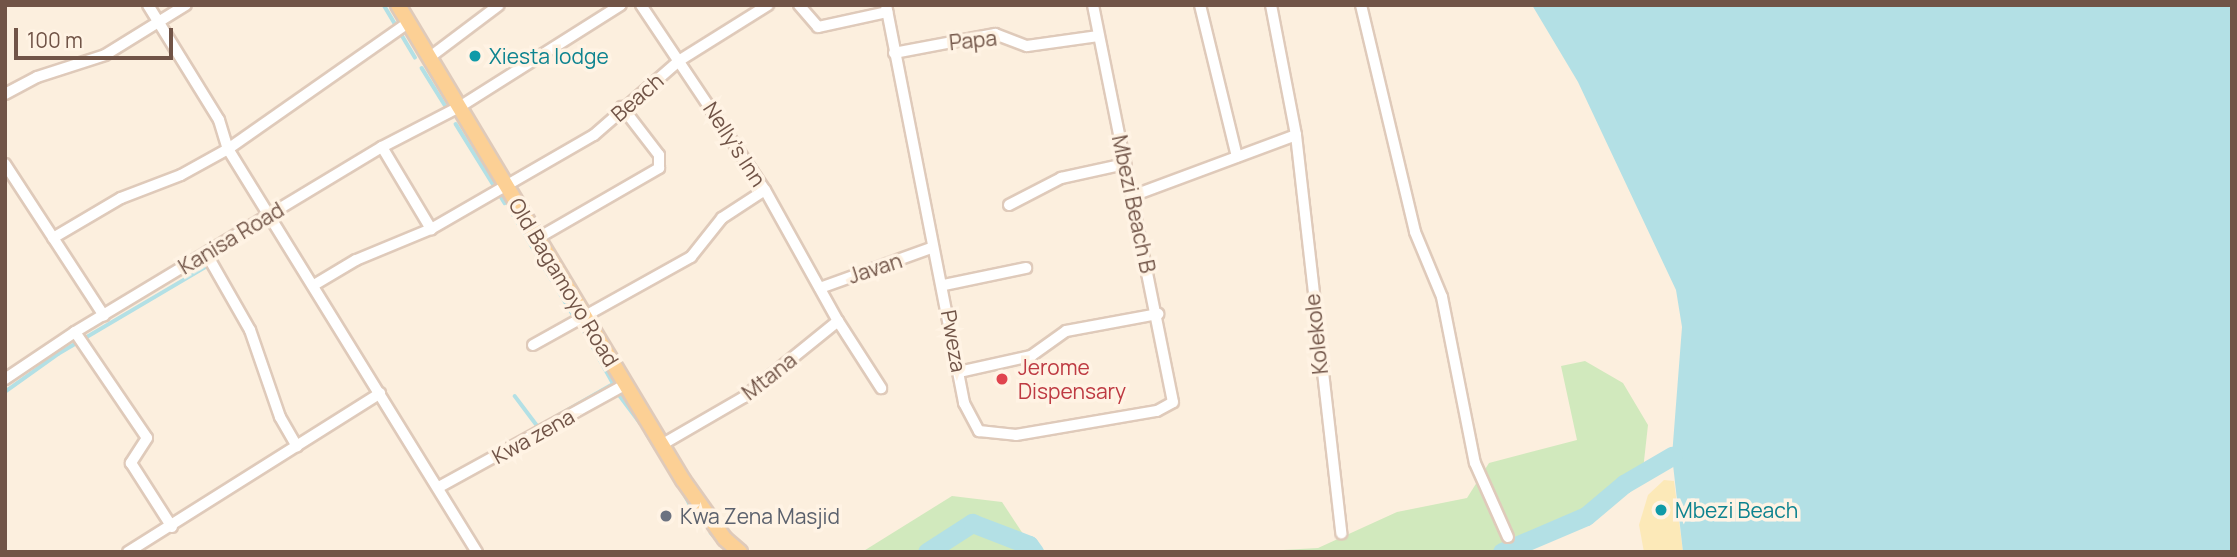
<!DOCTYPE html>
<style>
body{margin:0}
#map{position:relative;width:2237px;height:557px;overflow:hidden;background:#fcefde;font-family:Manrope,sans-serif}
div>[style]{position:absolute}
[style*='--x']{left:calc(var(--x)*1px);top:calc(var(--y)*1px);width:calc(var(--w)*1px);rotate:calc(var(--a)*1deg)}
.green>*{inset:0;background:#d1e9bd}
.sand>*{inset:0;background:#fce9b8}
.water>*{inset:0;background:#b3e0e5}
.stream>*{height:3.5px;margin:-1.75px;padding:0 1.75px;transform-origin:1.75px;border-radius:1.75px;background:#b3e0e5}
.river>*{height:19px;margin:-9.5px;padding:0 9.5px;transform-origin:9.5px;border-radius:9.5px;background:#b3e0e5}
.roads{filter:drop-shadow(2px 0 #dfcaba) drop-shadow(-2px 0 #dfcaba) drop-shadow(0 2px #dfcaba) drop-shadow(0 -2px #dfcaba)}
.minor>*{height:10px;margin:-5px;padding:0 5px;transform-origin:5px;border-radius:5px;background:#fff}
.major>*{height:14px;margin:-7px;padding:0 7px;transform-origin:7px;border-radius:7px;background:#fcd095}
.dots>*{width:19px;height:19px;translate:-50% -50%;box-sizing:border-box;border:4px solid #fff3e4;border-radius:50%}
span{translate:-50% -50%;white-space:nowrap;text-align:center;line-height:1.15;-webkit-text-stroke:7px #fff3e4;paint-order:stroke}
.street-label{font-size:21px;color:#715447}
.culture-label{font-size:21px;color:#0d838f}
.left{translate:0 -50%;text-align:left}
.health-label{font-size:21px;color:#be3a42}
.worship-label{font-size:21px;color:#5b616d}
.frame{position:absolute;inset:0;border:7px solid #715447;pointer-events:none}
.scale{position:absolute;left:14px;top:28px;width:159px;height:32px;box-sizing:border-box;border:4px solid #715447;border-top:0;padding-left:9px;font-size:21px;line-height:24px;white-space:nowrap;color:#715447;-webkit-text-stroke:5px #fff3e4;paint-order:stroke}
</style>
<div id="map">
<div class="green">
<div style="clip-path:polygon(1585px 361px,1623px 383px,1648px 425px,1642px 479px,1591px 515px,1523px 552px,1248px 552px,1318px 548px,1397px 512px,1467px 498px,1489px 463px,1577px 440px,1561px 366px)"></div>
<div style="clip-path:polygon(952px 496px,1002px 502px,1035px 552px,862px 552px)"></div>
</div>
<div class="sand">
<div style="clip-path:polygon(1664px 480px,1674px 481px,1683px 552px,1644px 552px,1639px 525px,1648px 495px)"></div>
</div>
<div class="water">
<div style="clip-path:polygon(1532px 5px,2232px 5px,2232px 552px,1683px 552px,1672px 456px,1682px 327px,1676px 290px,1578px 82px)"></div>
</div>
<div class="stream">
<div style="--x:384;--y:5;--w:61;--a:59.2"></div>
<div style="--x:422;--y:68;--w:44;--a:58.1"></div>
<div style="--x:456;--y:124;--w:93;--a:58.2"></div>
<div style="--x:513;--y:214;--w:77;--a:59.4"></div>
<div style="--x:560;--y:293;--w:26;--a:59"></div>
<div style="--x:5;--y:392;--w:65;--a:-35.6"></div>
<div style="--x:58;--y:354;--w:178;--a:-30.5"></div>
<div style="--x:515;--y:396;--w:39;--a:53"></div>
<div style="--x:620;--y:396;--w:34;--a:53"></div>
<div style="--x:545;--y:423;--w:78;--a:-29.8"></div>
<div style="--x:613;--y:384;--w:66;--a:-118.9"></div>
<div style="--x:647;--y:434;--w:19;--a:58"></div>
<div style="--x:685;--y:495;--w:24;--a:62"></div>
<div style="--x:711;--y:533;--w:11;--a:45"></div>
</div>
<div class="river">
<div style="--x:927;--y:552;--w:54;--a:-32.8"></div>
<div style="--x:972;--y:523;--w:61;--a:21.1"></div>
<div style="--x:1029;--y:545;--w:9;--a:54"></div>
<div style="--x:1502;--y:552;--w:91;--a:-23.2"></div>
<div style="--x:1586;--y:516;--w:50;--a:-40.1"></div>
<div style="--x:1624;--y:484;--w:56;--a:-30.3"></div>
</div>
<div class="roads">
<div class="minor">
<div style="--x:148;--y:5;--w:135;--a:58.3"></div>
<div style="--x:219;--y:120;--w:30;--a:73"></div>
<div style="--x:228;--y:149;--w:474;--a:58.3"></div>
<div style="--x:641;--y:5;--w:223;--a:56.2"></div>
<div style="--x:765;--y:190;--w:150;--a:60.9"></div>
<div style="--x:838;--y:321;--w:121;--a:141"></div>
<div style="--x:744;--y:397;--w:94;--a:149.9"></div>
<div style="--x:799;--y:5;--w:29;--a:49"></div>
<div style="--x:818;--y:27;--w:71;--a:-12.3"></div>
<div style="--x:886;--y:5;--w:406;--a:78.9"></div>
<div style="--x:964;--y:403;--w:32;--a:62"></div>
<div style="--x:979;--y:431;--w:37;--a:6"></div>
<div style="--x:1016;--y:435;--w:143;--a:-9.7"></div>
<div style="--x:1157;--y:411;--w:18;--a:-29"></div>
<div style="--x:1173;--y:402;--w:405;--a:-101.4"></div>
<div style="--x:1200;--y:5;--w:156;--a:76.3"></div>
<div style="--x:1271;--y:5;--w:132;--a:79.1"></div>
<div style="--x:1296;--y:135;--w:401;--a:83.5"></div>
<div style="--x:1361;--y:5;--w:233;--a:76.6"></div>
<div style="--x:1415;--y:232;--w:70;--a:67.4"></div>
<div style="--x:1442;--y:297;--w:169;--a:78.8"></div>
<div style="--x:1475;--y:463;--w:81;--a:66"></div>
<div style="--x:894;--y:53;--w:103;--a:-10.7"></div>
<div style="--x:995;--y:34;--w:34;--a:21"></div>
<div style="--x:1027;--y:46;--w:72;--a:-8"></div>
<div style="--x:430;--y:57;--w:86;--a:-37"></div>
<div style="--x:5;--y:94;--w:36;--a:-28"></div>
<div style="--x:37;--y:77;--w:71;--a:-17.9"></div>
<div style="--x:105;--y:55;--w:95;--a:-31.7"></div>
<div style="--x:382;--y:147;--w:96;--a:59.1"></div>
<div style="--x:5;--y:164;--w:181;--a:56.9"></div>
<div style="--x:1132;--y:196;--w:175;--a:-20.4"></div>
<div style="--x:1009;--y:205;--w:59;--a:-27.4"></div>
<div style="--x:1061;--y:178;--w:66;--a:-12.3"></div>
<div style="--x:53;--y:238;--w:79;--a:-30.5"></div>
<div style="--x:121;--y:198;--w:64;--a:-21"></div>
<div style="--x:181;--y:175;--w:54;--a:-29"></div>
<div style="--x:228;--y:149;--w:220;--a:-35"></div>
<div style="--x:538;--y:238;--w:140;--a:-30"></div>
<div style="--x:659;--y:168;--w:13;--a:-90"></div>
<div style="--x:659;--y:155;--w:61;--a:-127.6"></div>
<div style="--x:206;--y:253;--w:89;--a:60.3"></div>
<div style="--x:250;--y:330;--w:92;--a:71"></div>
<div style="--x:280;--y:417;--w:34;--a:60"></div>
<div style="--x:314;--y:285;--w:49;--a:-30.8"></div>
<div style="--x:356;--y:260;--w:81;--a:-22.5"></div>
<div style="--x:431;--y:229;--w:188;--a:-30"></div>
<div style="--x:594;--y:135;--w:114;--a:-41.1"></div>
<div style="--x:680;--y:60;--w:104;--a:-32"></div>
<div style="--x:944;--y:285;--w:84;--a:-11.7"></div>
<div style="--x:820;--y:288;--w:118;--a:-19.8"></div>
<div style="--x:838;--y:321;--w:80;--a:57.3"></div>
<div style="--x:75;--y:332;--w:128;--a:55.8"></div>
<div style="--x:147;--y:438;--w:30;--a:123"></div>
<div style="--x:131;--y:463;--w:76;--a:57.4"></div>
<div style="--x:533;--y:345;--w:181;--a:-29.1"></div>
<div style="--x:691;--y:257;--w:50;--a:-51.5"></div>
<div style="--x:722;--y:218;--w:51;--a:-33.1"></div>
<div style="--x:959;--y:372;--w:74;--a:-12.5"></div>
<div style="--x:1031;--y:356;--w:43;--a:-35.5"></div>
<div style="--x:1066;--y:331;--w:94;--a:-10.5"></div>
<div style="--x:5;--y:379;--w:84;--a:-33.9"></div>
<div style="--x:75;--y:332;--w:358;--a:-31.1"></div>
<div style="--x:382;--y:147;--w:89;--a:-27.4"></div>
<div style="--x:461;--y:106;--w:189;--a:-32.3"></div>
<div style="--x:439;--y:487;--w:213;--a:-28.8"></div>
<div style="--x:128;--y:552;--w:298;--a:-32.2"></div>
</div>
<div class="major">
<div style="--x:398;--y:5;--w:554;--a:59.04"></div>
<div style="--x:683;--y:480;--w:72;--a:54.6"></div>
<div style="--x:725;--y:539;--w:20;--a:41"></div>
</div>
</div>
<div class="dots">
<div style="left:475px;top:56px;background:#0f9aa8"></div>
<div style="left:1002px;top:379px;background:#e0444e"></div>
<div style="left:1661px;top:510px;background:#0f9aa8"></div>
<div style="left:666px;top:516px;background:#6b7280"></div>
</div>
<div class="street-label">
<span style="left:973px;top:40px;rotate:-6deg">Papa</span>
<span style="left:637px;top:97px;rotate:-41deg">Beach</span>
<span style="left:735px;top:144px;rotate:57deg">Nelly's Inn</span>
<span style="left:1134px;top:204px;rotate:78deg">Mbezi Beach B</span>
<span style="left:231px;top:238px;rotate:-31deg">Kanisa Road</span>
<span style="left:875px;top:268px;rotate:-18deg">Javan</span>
<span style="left:564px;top:282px;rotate:59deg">Old Bagamoyo Road</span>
<span style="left:1316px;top:334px;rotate:-96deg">Kolekole</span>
<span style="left:954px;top:341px;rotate:80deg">Pweza</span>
<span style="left:769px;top:376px;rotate:-38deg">Mtana</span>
<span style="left:533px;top:436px;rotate:-29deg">Kwa zena</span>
</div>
<div class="culture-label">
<span class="left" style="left:489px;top:56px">Xiesta lodge</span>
<span class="left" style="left:1675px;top:510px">Mbezi Beach</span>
</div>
<div class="health-label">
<span class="left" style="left:1018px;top:379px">Jerome<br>Dispensary</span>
</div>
<div class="worship-label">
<span class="left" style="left:680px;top:516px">Kwa Zena Masjid</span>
</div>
<div class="frame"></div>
<div class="scale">100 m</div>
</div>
